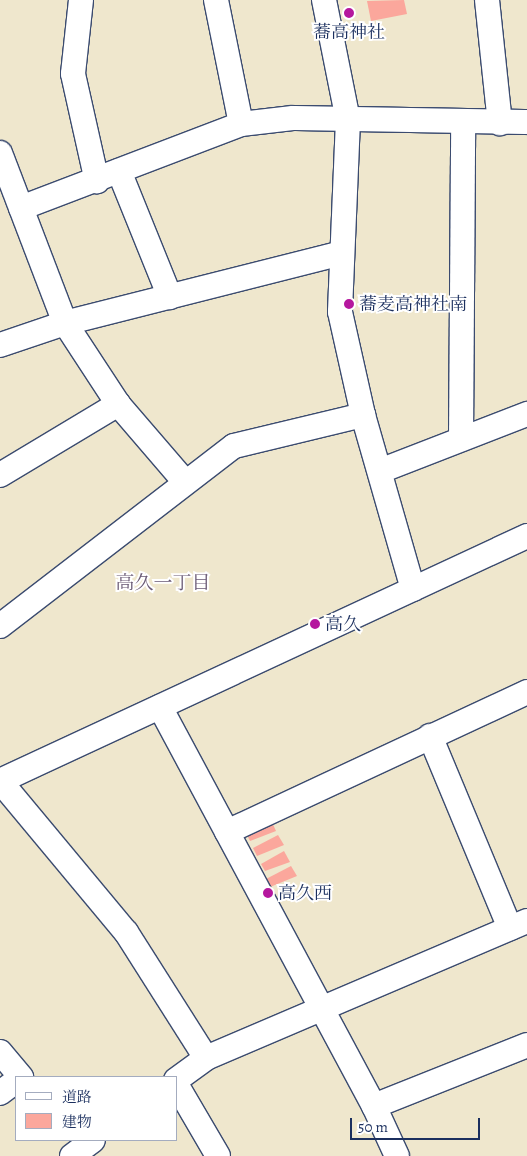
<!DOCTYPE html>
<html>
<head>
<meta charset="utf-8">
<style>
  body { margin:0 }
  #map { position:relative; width:527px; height:1156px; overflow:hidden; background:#efe7cd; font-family:Alegreya,"Noto Serif JP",serif }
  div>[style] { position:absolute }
  .building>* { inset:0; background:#fba79c }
  .roads { filter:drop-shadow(1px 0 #3b4b6f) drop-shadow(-1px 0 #3b4b6f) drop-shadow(0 1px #3b4b6f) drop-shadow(0 -1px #3b4b6f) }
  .minor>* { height:24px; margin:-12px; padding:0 12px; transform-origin:12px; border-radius:12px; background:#fff }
  .dots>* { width:14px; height:14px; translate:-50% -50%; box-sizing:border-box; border:2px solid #fff; border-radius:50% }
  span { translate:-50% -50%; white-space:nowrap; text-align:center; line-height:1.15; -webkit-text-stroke:4px #fff; paint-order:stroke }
  .poi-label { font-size:18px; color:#1b2f5e }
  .left { translate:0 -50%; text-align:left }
  .neighbourhood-label { font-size:19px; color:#695974 }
  .legend { position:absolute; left:15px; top:1076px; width:162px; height:65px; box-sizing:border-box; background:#fff; border:1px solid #a4acbf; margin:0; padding:6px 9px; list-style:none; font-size:15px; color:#1b2f5e }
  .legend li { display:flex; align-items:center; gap:10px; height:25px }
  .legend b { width:25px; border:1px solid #a4acbf }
  .scale { position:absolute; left:350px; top:1118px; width:130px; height:22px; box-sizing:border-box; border:2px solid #1b2f5e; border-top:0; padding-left:6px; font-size:15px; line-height:18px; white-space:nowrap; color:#1b2f5e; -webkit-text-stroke:4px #fff; paint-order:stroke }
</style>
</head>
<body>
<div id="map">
  <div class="building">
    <div style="clip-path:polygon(404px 0,407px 14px,371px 21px,367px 1px)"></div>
    <div style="clip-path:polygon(271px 820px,276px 831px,250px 841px,246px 833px)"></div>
    <div style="clip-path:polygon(278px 835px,284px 845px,257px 856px,253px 848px)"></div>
    <div style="clip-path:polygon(284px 851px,290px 862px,265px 871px,261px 864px)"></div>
    <div style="clip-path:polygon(291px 866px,297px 876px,270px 887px,266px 879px)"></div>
  </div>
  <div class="roads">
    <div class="minor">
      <div style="left:81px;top:0;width:74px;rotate:96.2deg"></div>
      <div style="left:73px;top:74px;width:110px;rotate:77.4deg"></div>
      <div style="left:216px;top:0;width:126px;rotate:78.6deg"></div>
      <div style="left:324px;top:0;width:122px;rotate:78.7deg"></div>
      <div style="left:348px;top:120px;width:192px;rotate:92.4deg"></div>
      <div style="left:340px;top:312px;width:106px;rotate:77.4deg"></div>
      <div style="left:363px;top:415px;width:181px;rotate:74deg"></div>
      <div style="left:487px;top:0;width:124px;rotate:84deg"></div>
      <div style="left:0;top:153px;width:182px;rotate:69.1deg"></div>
      <div style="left:65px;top:323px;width:97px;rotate:56.8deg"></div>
      <div style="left:118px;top:404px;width:103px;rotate:49.3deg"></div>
      <div style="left:119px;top:171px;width:136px;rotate:68deg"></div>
      <div style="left:21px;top:208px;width:235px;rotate:-20.9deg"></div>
      <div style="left:241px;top:124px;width:52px;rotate:-6.6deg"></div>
      <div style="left:293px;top:118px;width:234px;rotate:1deg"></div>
      <div style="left:0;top:345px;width:69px;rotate:-18.7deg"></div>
      <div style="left:65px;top:323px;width:285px;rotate:-14.2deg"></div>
      <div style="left:461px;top:439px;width:316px;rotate:-89.6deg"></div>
      <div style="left:380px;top:471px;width:158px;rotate:-21.2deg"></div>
      <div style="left:0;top:475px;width:138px;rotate:-31deg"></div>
      <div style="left:0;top:626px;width:295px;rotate:-37.6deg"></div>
      <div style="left:234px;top:446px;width:133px;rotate:-13.5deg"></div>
      <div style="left:160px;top:707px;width:453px;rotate:61.8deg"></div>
      <div style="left:374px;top:1106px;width:55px;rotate:65.3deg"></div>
      <div style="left:430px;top:736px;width:208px;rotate:67.4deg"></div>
      <div style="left:0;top:781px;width:581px;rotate:-24.93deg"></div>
      <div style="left:0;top:781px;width:197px;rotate:50.2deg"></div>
      <div style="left:126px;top:932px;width:149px;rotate:57.6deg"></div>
      <div style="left:227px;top:832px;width:331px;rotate:-25deg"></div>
      <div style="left:0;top:1052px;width:33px;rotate:50deg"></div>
      <div style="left:176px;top:1080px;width:37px;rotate:-36deg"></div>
      <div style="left:206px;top:1058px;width:349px;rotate:-23.1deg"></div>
      <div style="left:176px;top:1084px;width:83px;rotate:59.7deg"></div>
      <div style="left:0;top:1093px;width:20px;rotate:-37deg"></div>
      <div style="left:374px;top:1106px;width:165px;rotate:-21.7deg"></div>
      <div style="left:72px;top:1156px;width:26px;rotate:-37deg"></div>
    </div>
  </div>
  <div class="dots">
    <div style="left:349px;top:13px;background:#b5179e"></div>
    <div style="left:349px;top:304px;background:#b5179e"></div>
    <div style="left:315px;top:624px;background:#b5179e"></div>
    <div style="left:268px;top:893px;background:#b5179e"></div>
  </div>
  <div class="poi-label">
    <span style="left:349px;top:32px">蕎高神社</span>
    <span class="left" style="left:359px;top:304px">蕎麦高神社南</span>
    <span class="left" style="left:325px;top:624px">高久</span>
    <span class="left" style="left:278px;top:893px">高久西</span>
  </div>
  <div class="neighbourhood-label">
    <span style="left:163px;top:584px">高久一丁目</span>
  </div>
  <ul class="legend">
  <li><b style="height:6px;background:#fff"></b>道路</li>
  <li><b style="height:14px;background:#fba79c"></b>建物</li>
  </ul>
  <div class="scale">50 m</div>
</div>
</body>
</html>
